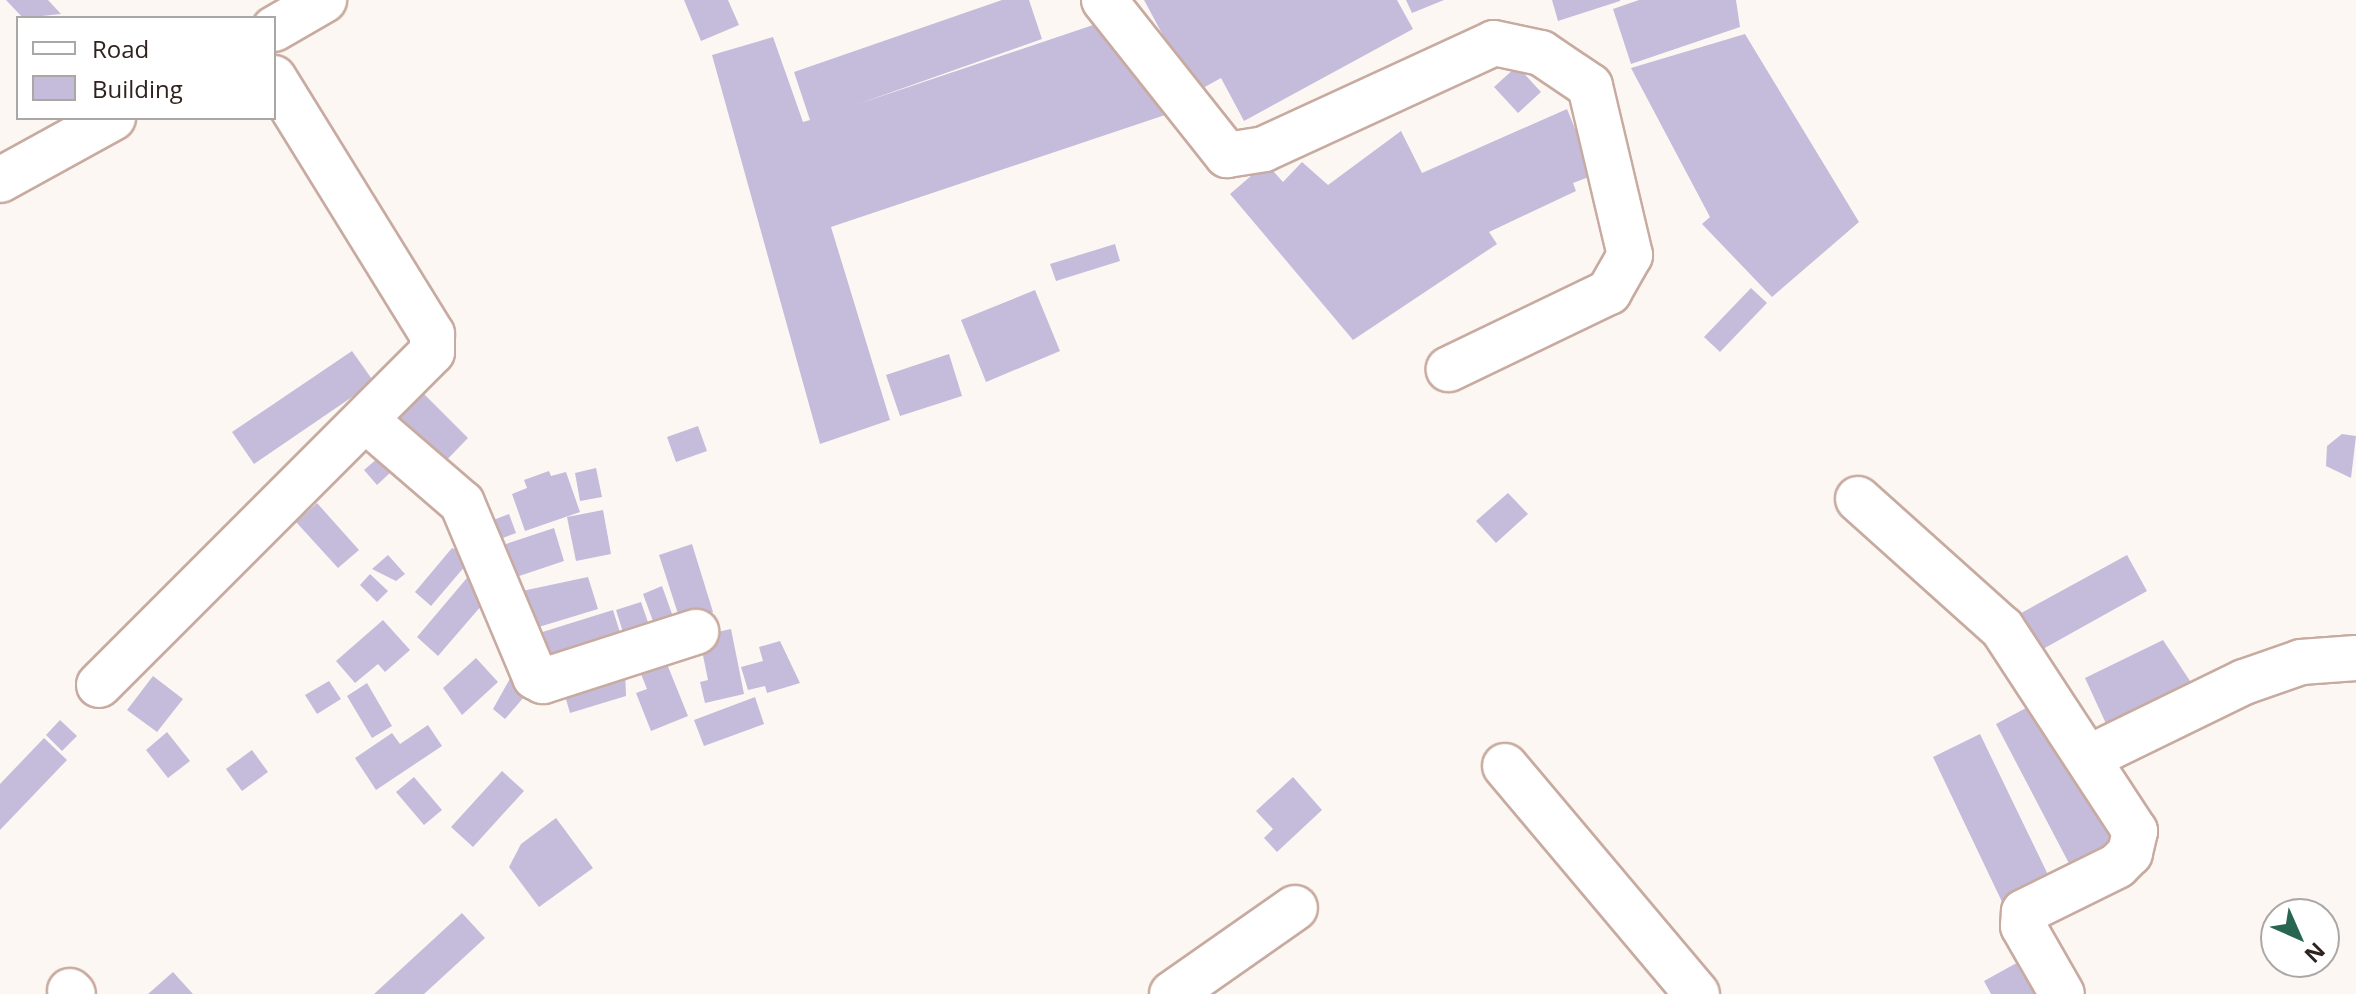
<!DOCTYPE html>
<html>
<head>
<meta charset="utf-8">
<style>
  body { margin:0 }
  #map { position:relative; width:2356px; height:994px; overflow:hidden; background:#fdf7f4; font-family:"Open Sans",sans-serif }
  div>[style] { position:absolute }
  .building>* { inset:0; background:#c5bbdb }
  .roads { filter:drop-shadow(2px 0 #c8aba0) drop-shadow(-2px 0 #c8aba0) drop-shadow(0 2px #c8aba0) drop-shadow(0 -2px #c8aba0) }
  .minor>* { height:44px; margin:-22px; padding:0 22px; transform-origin:22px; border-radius:22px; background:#fff }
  span { translate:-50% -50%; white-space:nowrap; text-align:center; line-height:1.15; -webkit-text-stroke:6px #fff; paint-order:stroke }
  .legend { position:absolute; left:16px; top:16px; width:260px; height:104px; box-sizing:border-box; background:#fff; border:2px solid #aba7a5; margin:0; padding:10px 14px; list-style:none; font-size:24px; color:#2e231f }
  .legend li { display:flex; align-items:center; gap:16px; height:40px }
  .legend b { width:40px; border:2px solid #aba7a5 }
  .north { position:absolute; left:2260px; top:898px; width:80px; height:80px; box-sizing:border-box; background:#fff; border:2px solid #aba7a5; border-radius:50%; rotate:135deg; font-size:22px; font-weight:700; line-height:32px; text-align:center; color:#2e231f }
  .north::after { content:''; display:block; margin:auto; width:28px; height:36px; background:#296651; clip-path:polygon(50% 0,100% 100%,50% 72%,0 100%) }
</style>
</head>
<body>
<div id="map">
  <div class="building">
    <div style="clip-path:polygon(6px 0,48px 0,61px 14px,23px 18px)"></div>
    <div style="clip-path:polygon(684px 0,728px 0,739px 25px,701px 41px)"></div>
    <div style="clip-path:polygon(1002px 0,1029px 0,1042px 39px,858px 104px,1105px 21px,1180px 110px,831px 227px,890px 420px,820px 444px,712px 55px,773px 37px,803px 122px,810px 120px,794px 72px)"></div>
    <div style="clip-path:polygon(1144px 0,1397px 0,1413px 29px,1244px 121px,1221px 78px,1194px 93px)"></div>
    <div style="clip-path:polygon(1406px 0,1444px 0,1412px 13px)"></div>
    <div style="clip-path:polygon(1552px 0,1620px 0,1620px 1px,1558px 21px)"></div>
    <div style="clip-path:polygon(1639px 0,1736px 0,1740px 27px,1631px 64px,1613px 9px)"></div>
    <div style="clip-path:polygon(1745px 34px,1859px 222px,1772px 297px,1702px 224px,1710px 217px,1631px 68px)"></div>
    <div style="clip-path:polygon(1517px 66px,1541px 92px,1518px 113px,1494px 87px)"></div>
    <div style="clip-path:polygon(1567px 109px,1594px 175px,1573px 183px,1576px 191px,1489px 232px,1497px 244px,1353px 340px,1230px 194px,1266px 163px,1283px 182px,1302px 162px,1328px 185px,1401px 131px,1422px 173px)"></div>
    <div style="clip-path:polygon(1115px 244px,1120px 261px,1056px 281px,1050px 264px)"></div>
    <div style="clip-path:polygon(1751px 288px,1767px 303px,1720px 352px,1704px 337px)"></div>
    <div style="clip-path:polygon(1035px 290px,1060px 351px,986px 382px,961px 320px)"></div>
    <div style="clip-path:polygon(352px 351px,374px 382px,254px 464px,232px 432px)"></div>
    <div style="clip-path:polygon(949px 354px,962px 396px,900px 416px,886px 375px)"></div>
    <div style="clip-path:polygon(412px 382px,468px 438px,436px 471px,380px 415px)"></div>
    <div style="clip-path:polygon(698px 426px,707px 451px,676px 462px,667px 437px)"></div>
    <div style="clip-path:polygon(2342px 434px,2356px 436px,2351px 478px,2326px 466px,2327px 446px)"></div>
    <div style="clip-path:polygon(378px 458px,391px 472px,377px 485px,364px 470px)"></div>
    <div style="clip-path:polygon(596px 468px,602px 497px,580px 501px,575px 473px)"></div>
    <div style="clip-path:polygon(549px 471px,551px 476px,566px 472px,580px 512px,525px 531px,512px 494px,527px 488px,524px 480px)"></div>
    <div style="clip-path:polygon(1508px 493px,1528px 514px,1496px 543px,1476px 521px)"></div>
    <div style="clip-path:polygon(317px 503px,359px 550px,338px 568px,296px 522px)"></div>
    <div style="clip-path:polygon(603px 510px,611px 554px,576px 561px,567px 517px)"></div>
    <div style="clip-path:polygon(509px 514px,516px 533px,495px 541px,488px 522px)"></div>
    <div style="clip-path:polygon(554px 528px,564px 561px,501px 582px,491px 549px)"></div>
    <div style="clip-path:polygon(692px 544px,713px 612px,681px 623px,659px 555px)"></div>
    <div style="clip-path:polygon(452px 548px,465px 553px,466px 565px,431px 606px,415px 592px)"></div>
    <div style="clip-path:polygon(388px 555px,405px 574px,396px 581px,372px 569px)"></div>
    <div style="clip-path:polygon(2127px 555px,2147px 591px,2034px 654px,2014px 617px)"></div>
    <div style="clip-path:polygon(472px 572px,488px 598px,438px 656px,417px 637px)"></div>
    <div style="clip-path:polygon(370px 574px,388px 591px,377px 602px,360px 585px)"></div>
    <div style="clip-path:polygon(588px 577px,598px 609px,519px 633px,508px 594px)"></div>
    <div style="clip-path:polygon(662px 586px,676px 625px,657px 632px,643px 594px)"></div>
    <div style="clip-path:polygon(641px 602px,652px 634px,626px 642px,616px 610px)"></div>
    <div style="clip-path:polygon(613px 610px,623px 642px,545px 667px,536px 634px)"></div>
    <div style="clip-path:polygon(383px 620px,410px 650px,385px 672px,378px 664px,355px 683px,336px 661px)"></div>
    <div style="clip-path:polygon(731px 629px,744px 694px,705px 703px,700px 682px,708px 680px,699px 636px)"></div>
    <div style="clip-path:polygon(2163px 640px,2194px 687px,2108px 728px,2085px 678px)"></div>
    <div style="clip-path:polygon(780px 641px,800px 683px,767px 693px,765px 686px,748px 690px,741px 667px,763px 661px,759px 647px)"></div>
    <div style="clip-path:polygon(476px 658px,498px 682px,462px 715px,443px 688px)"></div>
    <div style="clip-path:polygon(667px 664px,688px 716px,651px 731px,636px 693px,647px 689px,641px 674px)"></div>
    <div style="clip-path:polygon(625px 669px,626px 696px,570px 713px,563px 689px,585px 676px,592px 688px)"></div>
    <div style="clip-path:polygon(513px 673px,531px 689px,505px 719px,493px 709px)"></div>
    <div style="clip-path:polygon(153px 676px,183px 699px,157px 732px,127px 710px)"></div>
    <div style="clip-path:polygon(329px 681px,341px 699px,317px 714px,305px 695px)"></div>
    <div style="clip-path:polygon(367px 683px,392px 726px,372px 738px,347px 696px)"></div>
    <div style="clip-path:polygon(755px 697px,764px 724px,704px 746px,694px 720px)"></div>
    <div style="clip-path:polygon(2043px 699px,2120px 847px,2073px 871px,1996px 724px)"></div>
    <div style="clip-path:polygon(60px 720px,77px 736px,62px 751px,46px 735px)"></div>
    <div style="clip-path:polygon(428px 725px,442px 746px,376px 790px,355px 758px,392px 733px,400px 744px)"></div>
    <div style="clip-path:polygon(167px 732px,190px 761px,168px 778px,146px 750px)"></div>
    <div style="clip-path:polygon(1980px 734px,2052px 883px,2004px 906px,1933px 757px)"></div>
    <div style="clip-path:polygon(44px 738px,67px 760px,0 830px,0 784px)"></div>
    <div style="clip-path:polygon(252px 750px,268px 772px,242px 791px,226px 769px)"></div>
    <div style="clip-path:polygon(502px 771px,524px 791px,473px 847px,451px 827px)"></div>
    <div style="clip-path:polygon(414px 777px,442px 810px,424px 825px,396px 792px)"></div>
    <div style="clip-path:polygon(1293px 777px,1322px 810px,1277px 852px,1264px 838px,1273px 829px,1256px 811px)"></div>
    <div style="clip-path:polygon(556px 818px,593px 868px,539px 907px,509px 867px,521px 844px)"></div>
    <div style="clip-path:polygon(462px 913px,485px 938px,424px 994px,374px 994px)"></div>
    <div style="clip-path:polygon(2031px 955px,2052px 994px,1991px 994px,1984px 981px)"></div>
    <div style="clip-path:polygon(173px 972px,193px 994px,148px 994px)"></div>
  </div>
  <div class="roads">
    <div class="minor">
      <div style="left:1104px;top:0;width:198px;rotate:51.6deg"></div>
      <div style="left:1227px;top:155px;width:37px;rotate:-9deg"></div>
      <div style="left:1264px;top:149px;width:253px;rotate:-24.7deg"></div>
      <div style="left:1494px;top:43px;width:48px;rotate:12deg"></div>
      <div style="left:1541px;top:53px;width:59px;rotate:34deg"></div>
      <div style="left:1590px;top:86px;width:174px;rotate:76.7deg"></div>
      <div style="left:1630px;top:255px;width:43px;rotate:119.6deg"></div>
      <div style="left:1609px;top:292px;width:178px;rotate:154.3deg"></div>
      <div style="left:274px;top:29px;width:58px;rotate:-30.1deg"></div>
      <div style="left:0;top:180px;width:129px;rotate:-28.8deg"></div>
      <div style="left:368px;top:422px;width:124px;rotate:40.8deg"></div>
      <div style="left:462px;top:503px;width:189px;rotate:67.2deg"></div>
      <div style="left:535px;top:677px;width:9px;rotate:27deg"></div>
      <div style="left:543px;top:681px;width:161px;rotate:-17.8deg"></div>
      <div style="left:1858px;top:499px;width:193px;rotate:41.9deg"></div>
      <div style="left:2002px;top:628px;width:243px;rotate:56.8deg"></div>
      <div style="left:2135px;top:831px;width:23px;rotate:103deg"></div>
      <div style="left:2130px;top:853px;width:18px;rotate:135deg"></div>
      <div style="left:2117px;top:866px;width:104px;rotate:153.7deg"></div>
      <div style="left:2024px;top:912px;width:14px;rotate:94deg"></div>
      <div style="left:2023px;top:926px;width:78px;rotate:60.2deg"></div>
      <div style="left:99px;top:685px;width:471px;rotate:-45deg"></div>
      <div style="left:432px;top:352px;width:18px;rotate:-90deg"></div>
      <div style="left:432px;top:334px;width:301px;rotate:-121.7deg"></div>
      <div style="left:2088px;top:758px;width:174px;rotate:-26deg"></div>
      <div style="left:2244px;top:682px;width:60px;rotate:-19.3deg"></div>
      <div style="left:2301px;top:662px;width:55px;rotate:-4.2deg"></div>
      <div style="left:1505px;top:766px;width:298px;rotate:49.9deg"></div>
      <div style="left:70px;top:991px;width:4px;rotate:45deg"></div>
      <div style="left:1172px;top:994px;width:150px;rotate:-35deg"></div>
    </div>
  </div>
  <ul class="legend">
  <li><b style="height:10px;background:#fff"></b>Road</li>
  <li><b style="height:22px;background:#c5bbdb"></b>Building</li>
  </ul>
  <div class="north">N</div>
</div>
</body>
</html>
